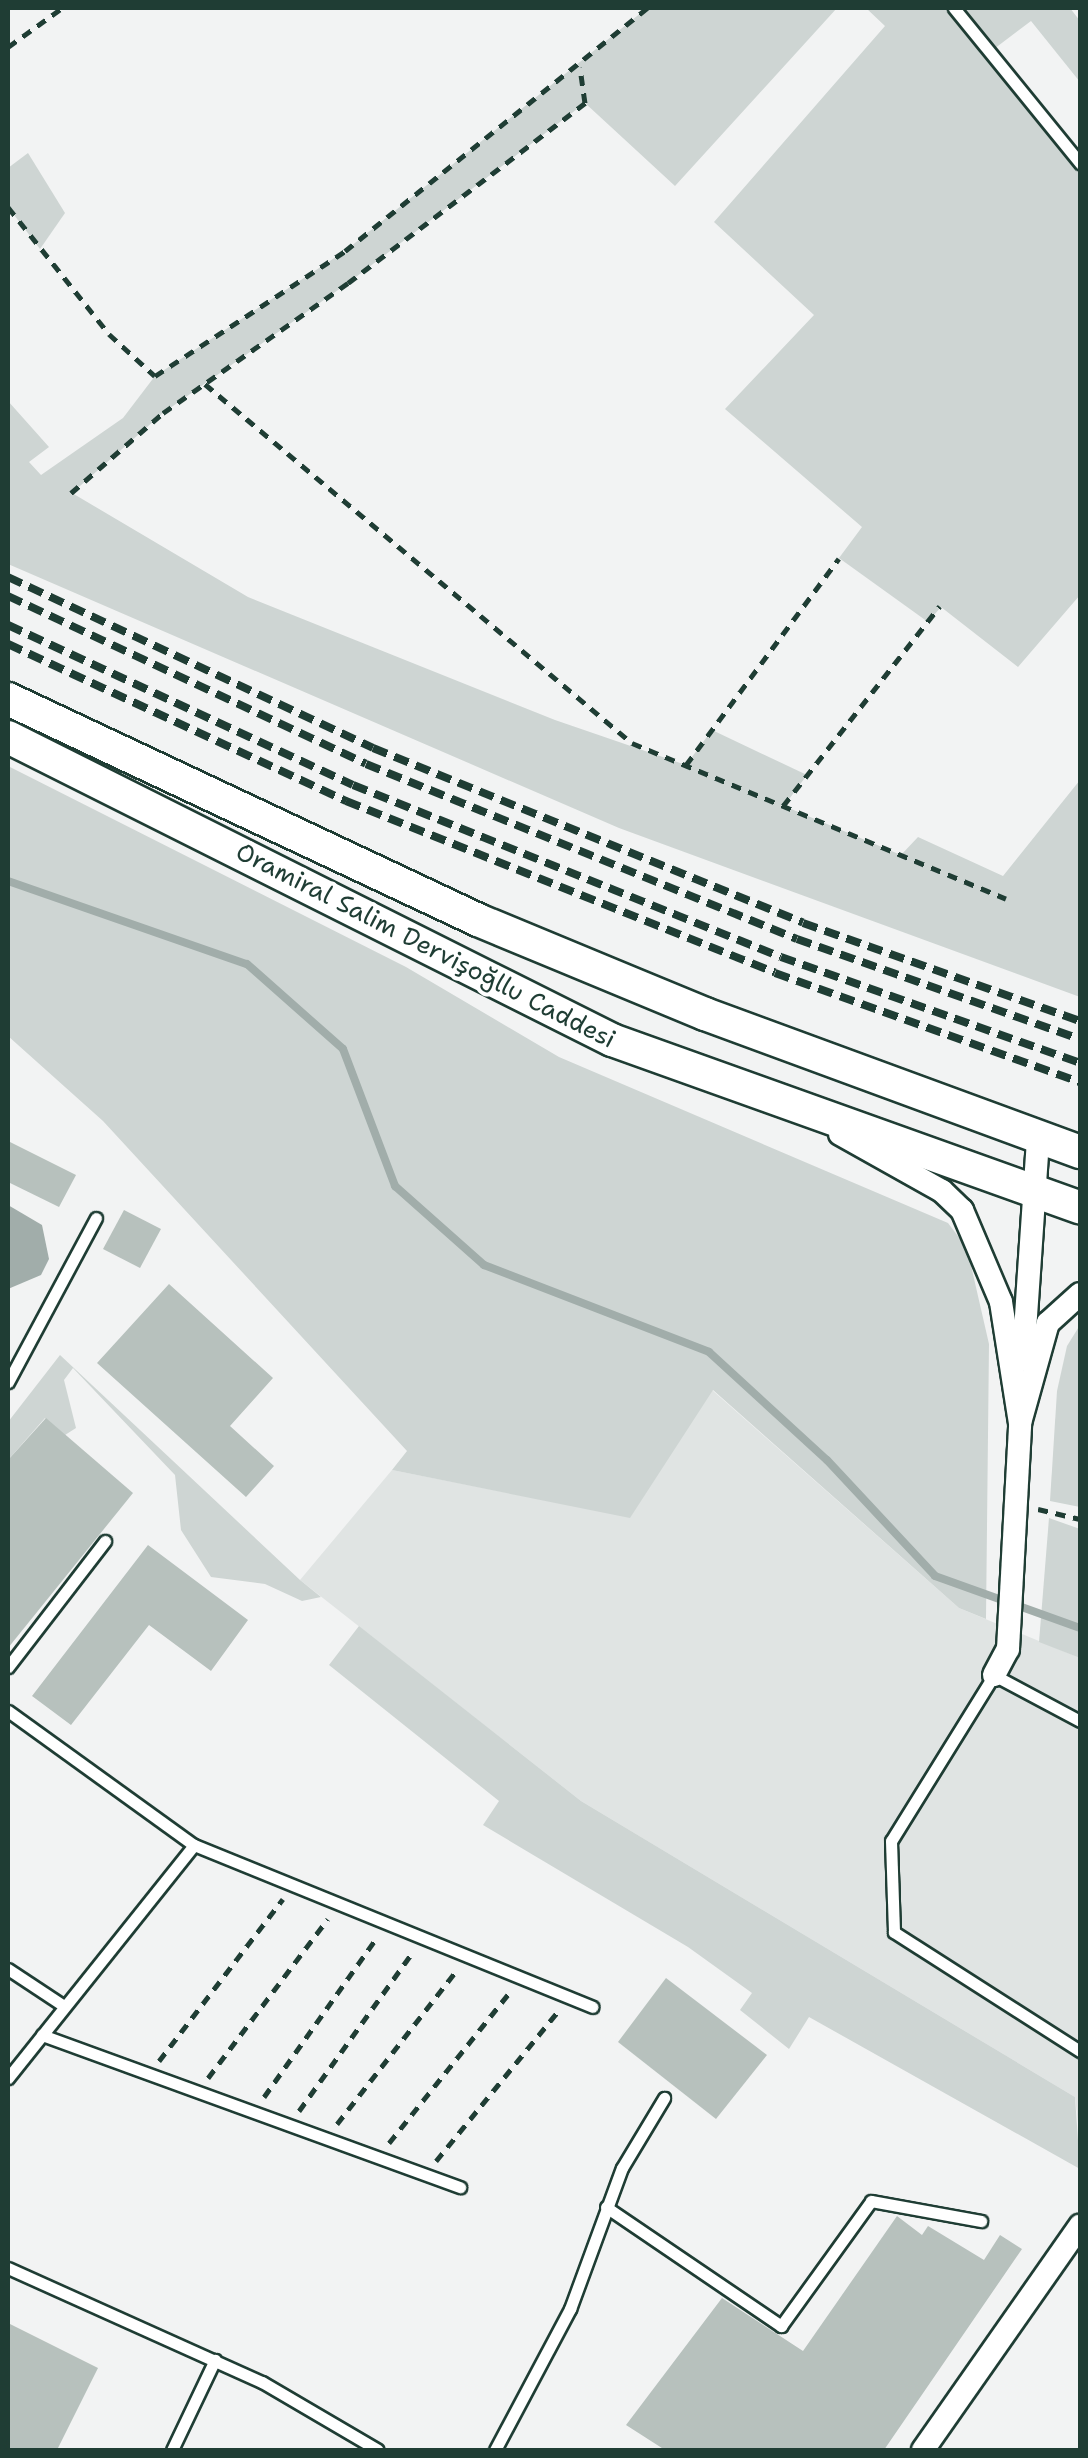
<!DOCTYPE html>
<html>
<head>
<meta charset="utf-8">
<style>
  body { margin:0 }
  #map { position:relative; width:1088px; height:2458px; overflow:hidden; background:#f2f3f3; font-family:"Shantell Sans",sans-serif }
  div>[style] { position:absolute }
  .built>* { inset:0; background:#e0e4e3 }
  .green>* { inset:0; background:#ced5d3 }
  .water>* { inset:0; background:#a1adaa }
  .stream>* { height:8px; margin:-4px; padding:0 4px; transform-origin:4px; border-radius:4px; background:#a1adaa }
  .building>* { inset:0; background:#b7c1bd }
  .path>* { height:5px; margin-top:-2.5px; transform-origin:0; background:repeating-linear-gradient(90deg,#1f3d34 0 10px,transparent 0 18px) }
  .roads { filter:drop-shadow(2px 0 #1f3d34) drop-shadow(-2px 0 #1f3d34) drop-shadow(0 2px #1f3d34) drop-shadow(0 -2px #1f3d34) }
  .lane>* { height:11px; margin:-5.5px; padding:0 5.5px; transform-origin:5.5px; border-radius:5.5px; background:#fff }
  .street>* { height:22px; margin:-11px; padding:0 11px; transform-origin:11px; border-radius:11px; background:#fff }
  .secondary>* { height:32px; margin:-16px; padding:0 16px; transform-origin:16px; border-radius:16px; background:#fff }
  .rail>* { height:8px; margin-top:-4px; transform-origin:0; background:repeating-linear-gradient(90deg,#1f3d34 0 15px,transparent 0 23px) }
  span { translate:-50% -50%; white-space:nowrap; text-align:center; line-height:1.15; -webkit-text-stroke:8px #fff; paint-order:stroke }
  .street-label { font-size:25px; color:#1f3d34 }
  .frame { position:absolute; inset:0; border:10px solid #1f3d34; pointer-events:none }
</style>
</head>
<body>
<div id="map">
  <div class="built">
    <div style="clip-path:polygon(712px 1390px,959px 1608px,1080px 1658px,1080px 2140px,1075px 2097px,581px 1801px,300px 1580px,392px 1470px,630px 1517px)"></div>
  </div>
  <div class="green">
    <div style="clip-path:polygon(647px 8px,837px 8px,675px 186px,585px 103px,348px 283px,163px 413px,72px 493px,248px 597px,555px 720px,686px 765px,712px 730px,807px 775px,784px 806px,901px 855px,918px 837px,1003px 876px,1080px 780px,1080px 997px,619px 828px,8px 564px,8px 401px,49px 447px,29px 462px,41px 475px,123px 418px,155px 376px,345px 251px)"></div>
    <div style="clip-path:polygon(866px 8px,1070px 8px,1080px 21px,1080px 82px,1031px 21px,990px 52px,1080px 163px,1080px 595px,1018px 667px,941px 607px,928px 622px,839px 558px,862px 527px,725px 409px,814px 315px,714px 222px,885px 26px)"></div>
    <div style="clip-path:polygon(28px 153px,65px 213px,40px 249px,8px 207px,8px 168px)"></div>
    <div style="clip-path:polygon(8px 766px,406px 967px,559px 1057px,948px 1223px,967px 1248px,989px 1344px,986px 1619px,959px 1608px,713px 1390px,630px 1518px,392px 1470px,407px 1451px,103px 1121px,8px 1036px)"></div>
    <div style="clip-path:polygon(1080px 1325px,1080px 1507px,1050px 1501px,1057px 1391px,1067px 1346px)"></div>
    <div style="clip-path:polygon(60px 1355px,300px 1580px,321px 1597px,302px 1601px,265px 1584px,211px 1577px,181px 1530px,175px 1475px,73px 1368px,64px 1380px,76px 1428px,65px 1435px,45px 1418px,8px 1460px,8px 1422px)"></div>
    <div style="clip-path:polygon(1049px 1518px,1080px 1529px,1080px 1658px,1039px 1642px)"></div>
    <div style="clip-path:polygon(359px 1626px,581px 1801px,1075px 2097px,1080px 2169px,809px 2017px,789px 2049px,740px 2010px,752px 1993px,688px 1947px,483px 1825px,499px 1801px,329px 1665px)"></div>
  </div>
  <div class="water">
    <div style="clip-path:polygon(8px 1205px,42px 1225px,49px 1259px,41px 1275px,8px 1289px)"></div>
  </div>
  <div class="stream">
    <div style="left:8px;top:881px;width:253px;rotate:19.2deg"></div>
    <div style="left:247px;top:964px;width:128px;rotate:41.5deg"></div>
    <div style="left:343px;top:1049px;width:147px;rotate:69.2deg"></div>
    <div style="left:395px;top:1186px;width:119px;rotate:41.6deg"></div>
    <div style="left:484px;top:1265px;width:241px;rotate:21.1deg"></div>
    <div style="left:709px;top:1352px;width:160px;rotate:42.5deg"></div>
    <div style="left:827px;top:1460px;width:158px;rotate:47deg"></div>
    <div style="left:935px;top:1576px;width:154px;rotate:19.7deg"></div>
  </div>
  <div class="building">
    <div style="clip-path:polygon(8px 1141px,76px 1175px,59px 1207px,8px 1182px)"></div>
    <div style="clip-path:polygon(124px 1210px,161px 1229px,140px 1268px,103px 1249px)"></div>
    <div style="clip-path:polygon(169px 1284px,273px 1378px,230px 1426px,274px 1466px,246px 1497px,97px 1363px)"></div>
    <div style="clip-path:polygon(46px 1418px,133px 1493px,8px 1648px,8px 1460px)"></div>
    <div style="clip-path:polygon(148px 1545px,248px 1620px,211px 1671px,149px 1625px,71px 1725px,32px 1696px)"></div>
    <div style="clip-path:polygon(666px 1978px,767px 2055px,716px 2119px,618px 2042px)"></div>
    <div style="clip-path:polygon(897px 2216px,922px 2235px,928px 2226px,984px 2260px,1000px 2235px,1022px 2249px,884px 2450px,665px 2450px,626px 2425px,722px 2298px,803px 2351px)"></div>
    <div style="clip-path:polygon(8px 2323px,98px 2368px,57px 2450px,8px 2450px)"></div>
  </div>
  <div class="path">
    <div style="left:8px;top:47px;width:67px;rotate:-35.8deg"></div>
    <div style="left:8px;top:207px;width:162px;rotate:51.5deg"></div>
    <div style="left:109px;top:334px;width:62px;rotate:42.4deg"></div>
    <div style="left:155px;top:376px;width:227px;rotate:-33.3deg"></div>
    <div style="left:345px;top:251px;width:388px;rotate:-38.8deg"></div>
    <div style="left:205px;top:384px;width:558px;rotate:40.06deg"></div>
    <div style="left:632px;top:743px;width:405px;rotate:22.6deg"></div>
    <div style="left:71px;top:493px;width:122px;rotate:-41deg"></div>
    <div style="left:163px;top:413px;width:226px;rotate:-35.1deg"></div>
    <div style="left:348px;top:283px;width:298px;rotate:-37.2deg"></div>
    <div style="left:585px;top:103px;width:36px;rotate:-98deg"></div>
    <div style="left:686px;top:765px;width:257px;rotate:-53.5deg"></div>
    <div style="left:783px;top:806px;width:254px;rotate:-51.9deg"></div>
    <div style="left:1038px;top:1509px;width:43px;rotate:13.4deg"></div>
    <div style="left:159px;top:2061px;width:204px;rotate:-52.6deg"></div>
    <div style="left:208px;top:2078px;width:199px;rotate:-53deg"></div>
    <div style="left:264px;top:2097px;width:194px;rotate:-54.7deg"></div>
    <div style="left:299px;top:2111px;width:194px;rotate:-54.4deg"></div>
    <div style="left:337px;top:2124px;width:194px;rotate:-52.1deg"></div>
    <div style="left:389px;top:2143px;width:193px;rotate:-51.3deg"></div>
    <div style="left:436px;top:2161px;width:195px;rotate:-50.8deg"></div>
  </div>
  <div class="roads">
    <div class="lane">
      <div style="left:954px;top:8px;width:200px;rotate:50.9deg"></div>
      <div style="left:8px;top:1382px;width:186px;rotate:-61.8deg"></div>
      <div style="left:8px;top:1667px;width:159px;rotate:-52.4deg"></div>
      <div style="left:8px;top:1711px;width:229px;rotate:35.8deg"></div>
      <div style="left:194px;top:1845px;width:430px;rotate:22.1deg"></div>
      <div style="left:1080px;top:1721px;width:98px;rotate:-151.9deg"></div>
      <div style="left:994px;top:1675px;width:195px;rotate:121.8deg"></div>
      <div style="left:891px;top:1841px;width:91px;rotate:88.1deg"></div>
      <div style="left:894px;top:1932px;width:221px;rotate:32.6deg"></div>
      <div style="left:8px;top:1969px;width:67px;rotate:33.5deg"></div>
      <div style="left:42px;top:2035px;width:445px;rotate:20deg"></div>
      <div style="left:8px;top:2078px;width:298px;rotate:-51.4deg"></div>
      <div style="left:606px;top:2207px;width:212px;rotate:34.2deg"></div>
      <div style="left:781px;top:2326px;width:154px;rotate:-54.2deg"></div>
      <div style="left:871px;top:2201px;width:112px;rotate:10.3deg"></div>
      <div style="left:8px;top:2268px;width:278px;rotate:24.2deg"></div>
      <div style="left:262px;top:2382px;width:134px;rotate:30.4deg"></div>
      <div style="left:172px;top:2450px;width:100px;rotate:-64.5deg"></div>
      <div style="left:495px;top:2450px;width:160px;rotate:-62deg"></div>
      <div style="left:570px;top:2309px;width:150px;rotate:-69.8deg"></div>
      <div style="left:622px;top:2168px;width:82px;rotate:-59deg"></div>
    </div>
    <div class="street">
      <div style="left:840px;top:1134px;width:117px;rotate:29.2deg"></div>
      <div style="left:942px;top:1191px;width:28px;rotate:44deg"></div>
      <div style="left:962px;top:1210px;width:100px;rotate:67deg"></div>
      <div style="left:1001px;top:1302px;width:122px;rotate:81.1deg"></div>
      <div style="left:1020px;top:1423px;width:104px;rotate:-74.4deg"></div>
      <div style="left:1048px;top:1323px;width:43px;rotate:-42.2deg"></div>
      <div style="left:1023px;top:1360px;width:223px;rotate:-86.1deg"></div>
      <div style="left:994px;top:1675px;width:30px;rotate:-62deg"></div>
      <div style="left:1008px;top:1649px;width:242px;rotate:-86.9deg"></div>
      <div style="left:923px;top:2450px;width:274px;rotate:-55deg"></div>
    </div>
    <div class="secondary">
      <div style="left:8px;top:699px;width:519px;rotate:25.18deg"></div>
      <div style="left:478px;top:920px;width:246px;rotate:22.5deg"></div>
      <div style="left:705px;top:1014px;width:400px;rotate:20.2deg"></div>
      <div style="left:8px;top:737px;width:676px;rotate:26.64deg"></div>
      <div style="left:612px;top:1040px;width:497px;rotate:19.7deg"></div>
    </div>
  </div>
  <div class="rail">
    <div style="left:8px;top:577px;width:403px;rotate:25.1deg"></div>
    <div style="left:373px;top:748px;width:464px;rotate:22.1deg"></div>
    <div style="left:803px;top:923px;width:294px;rotate:19.5deg"></div>
    <div style="left:8px;top:596px;width:395px;rotate:25.1deg"></div>
    <div style="left:366px;top:764px;width:465px;rotate:22.1deg"></div>
    <div style="left:797px;top:939px;width:300px;rotate:19.5deg"></div>
    <div style="left:8px;top:625px;width:380px;rotate:24.9deg"></div>
    <div style="left:353px;top:785px;width:461px;rotate:21.9deg"></div>
    <div style="left:781px;top:957px;width:317px;rotate:19.5deg"></div>
    <div style="left:8px;top:644px;width:373px;rotate:24.9deg"></div>
    <div style="left:346px;top:801px;width:462px;rotate:21.8deg"></div>
    <div style="left:775px;top:973px;width:324px;rotate:19.7deg"></div>
  </div>
  <div class="street-label">
    <span style="left:426px;top:945px;rotate:27deg">Oramiral Salim Dervişoğllu Caddesi</span>
  </div>
  <div class="frame"></div>
</div>
</body>
</html>
